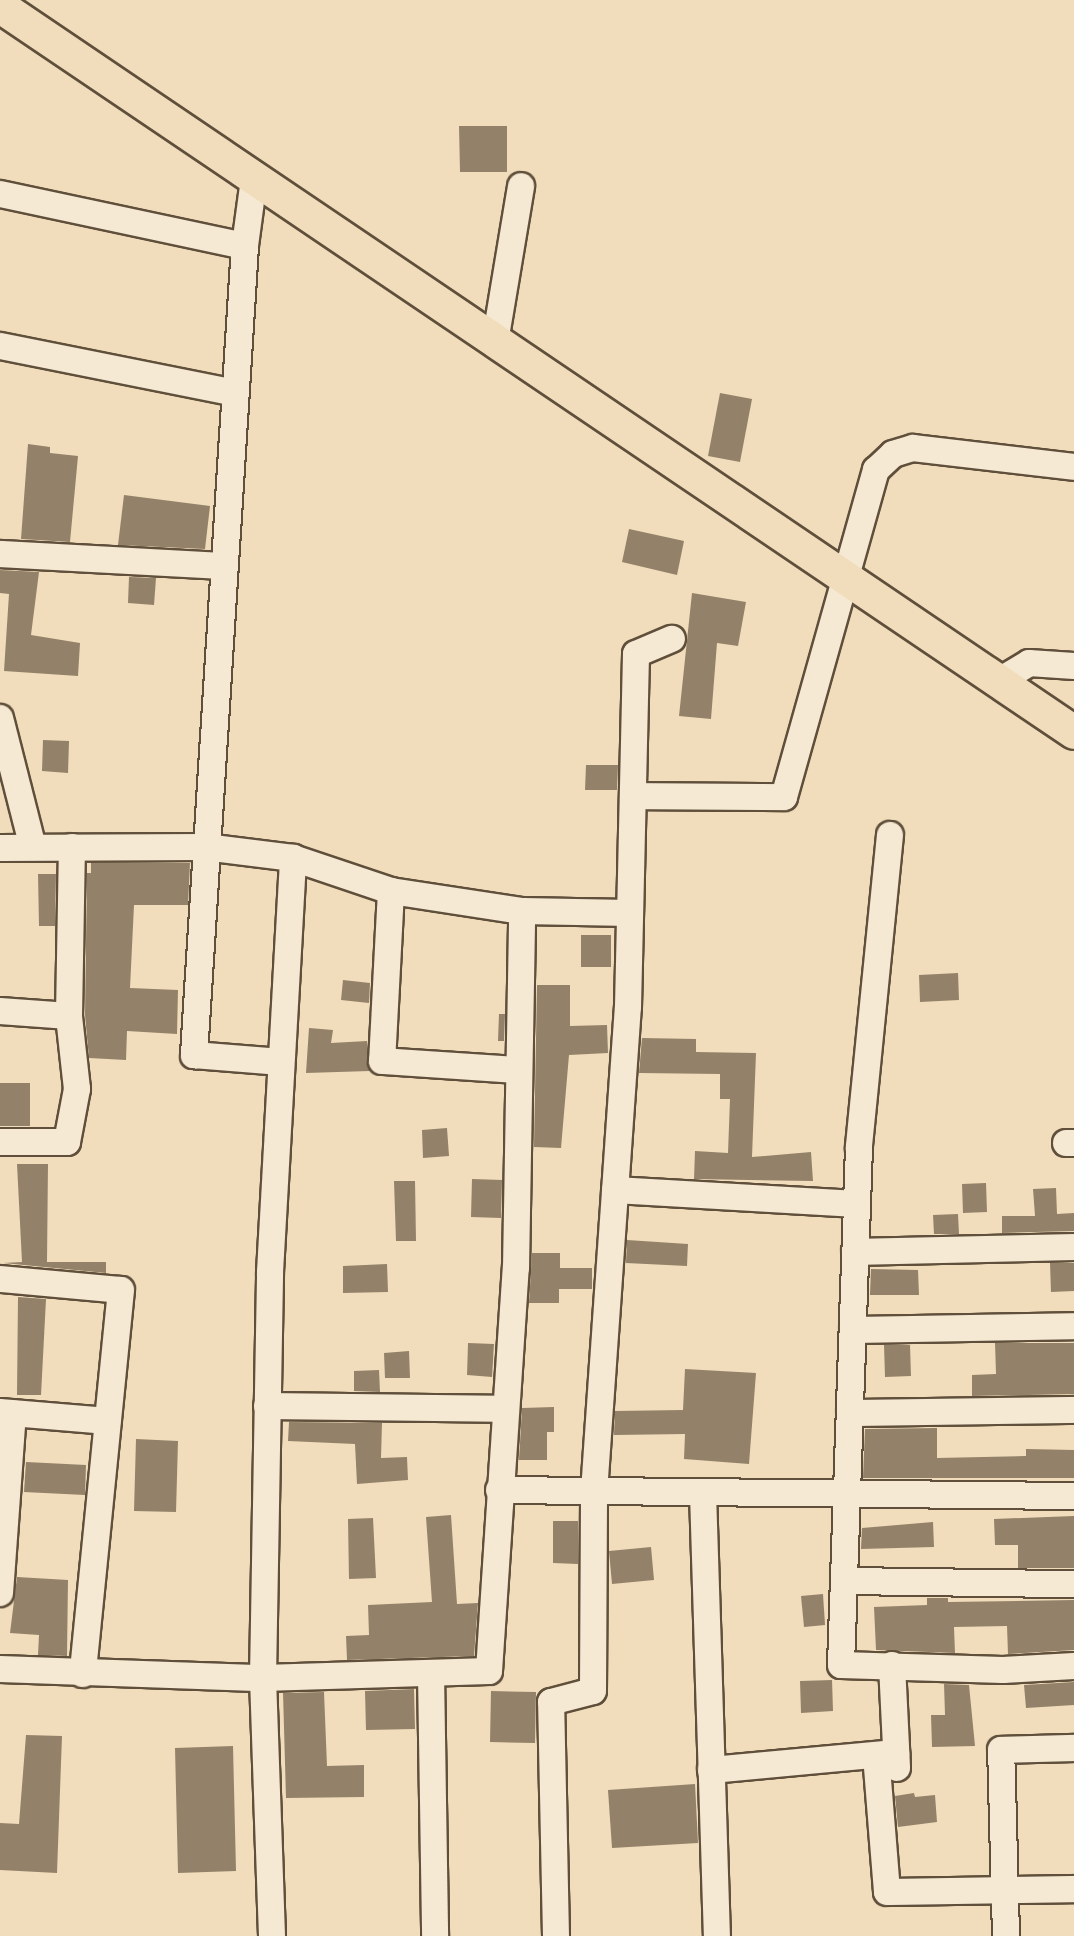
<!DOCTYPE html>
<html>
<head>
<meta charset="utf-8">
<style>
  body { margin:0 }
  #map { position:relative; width:1074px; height:1936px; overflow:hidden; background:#f1ddbb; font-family:"Libre Caslon Text",serif }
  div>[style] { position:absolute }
  .building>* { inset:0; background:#938269 }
  .roads { filter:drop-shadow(2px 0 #5f4f3b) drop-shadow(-2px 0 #5f4f3b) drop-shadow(0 2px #5f4f3b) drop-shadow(0 -2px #5f4f3b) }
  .minor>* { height:26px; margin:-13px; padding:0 13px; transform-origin:13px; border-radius:13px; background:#f6e9d3 }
  .major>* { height:33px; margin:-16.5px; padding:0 16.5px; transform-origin:16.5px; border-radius:16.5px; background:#f1ddbb }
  span { translate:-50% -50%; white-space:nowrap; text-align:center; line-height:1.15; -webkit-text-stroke:6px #f6e9d3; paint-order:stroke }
</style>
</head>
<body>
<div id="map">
  <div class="building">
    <div style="clip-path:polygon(459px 126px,507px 126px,507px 172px,460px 172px)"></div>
    <div style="clip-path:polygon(720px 393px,752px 399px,740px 462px,708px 456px)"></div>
    <div style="clip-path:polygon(28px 444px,50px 447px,50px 453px,78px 456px,70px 542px,21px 539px)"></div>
    <div style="clip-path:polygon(124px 495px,210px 506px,205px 549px,118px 545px)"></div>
    <div style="clip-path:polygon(629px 529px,684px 541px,677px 575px,622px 562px)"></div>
    <div style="clip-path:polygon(0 570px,39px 572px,31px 635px,80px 643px,78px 676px,4px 671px,9px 594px,0 593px)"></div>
    <div style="clip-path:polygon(129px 577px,156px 578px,154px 605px,128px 603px)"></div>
    <div style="clip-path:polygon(692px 593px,746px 602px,738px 646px,717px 643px,711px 719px,679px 716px)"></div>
    <div style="clip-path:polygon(43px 740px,69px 741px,68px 773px,42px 771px)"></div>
    <div style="clip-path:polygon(586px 765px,618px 765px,617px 790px,585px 790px)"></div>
    <div style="clip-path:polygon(91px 863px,190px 863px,188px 905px,134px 905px,130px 988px,178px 990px,177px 1034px,127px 1031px,126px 1060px,89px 1058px,85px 1015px,87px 873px,91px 873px)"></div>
    <div style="clip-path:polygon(38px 874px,56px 874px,55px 926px,39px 926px)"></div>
    <div style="clip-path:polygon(581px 935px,611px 935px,611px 967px,581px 967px)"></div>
    <div style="clip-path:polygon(958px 973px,959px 1000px,920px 1002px,919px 975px)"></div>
    <div style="clip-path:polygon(343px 980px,370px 983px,369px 1003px,341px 1000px)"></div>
    <div style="clip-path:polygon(537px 985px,570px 985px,570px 1026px,607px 1025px,608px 1053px,569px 1055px,561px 1148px,534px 1147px)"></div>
    <div style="clip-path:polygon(499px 1014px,505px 1014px,504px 1041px,498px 1041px)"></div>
    <div style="clip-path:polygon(309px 1028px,333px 1030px,331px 1043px,367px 1041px,370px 1071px,306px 1073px)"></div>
    <div style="clip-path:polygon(642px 1038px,696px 1039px,696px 1052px,756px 1053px,752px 1157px,811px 1152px,813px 1181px,694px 1179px,695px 1151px,728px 1153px,730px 1099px,720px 1099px,720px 1074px,639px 1073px)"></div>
    <div style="clip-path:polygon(0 1083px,30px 1083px,30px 1126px,0 1126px)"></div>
    <div style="clip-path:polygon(447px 1128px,449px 1156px,423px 1158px,422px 1130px)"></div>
    <div style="clip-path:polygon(17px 1164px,48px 1164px,47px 1262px,106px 1262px,106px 1273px,3px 1263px,22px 1262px)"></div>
    <div style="clip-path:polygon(472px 1179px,502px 1180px,501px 1218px,471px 1217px)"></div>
    <div style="clip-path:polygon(394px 1181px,415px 1181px,416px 1241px,396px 1241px)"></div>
    <div style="clip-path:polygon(986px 1183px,987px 1212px,963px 1213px,962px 1184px)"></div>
    <div style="clip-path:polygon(1056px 1188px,1057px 1214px,1074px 1213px,1074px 1231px,1002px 1233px,1002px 1216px,1035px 1216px,1033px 1189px)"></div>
    <div style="clip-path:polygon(958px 1214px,959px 1234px,934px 1234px,933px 1215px)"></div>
    <div style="clip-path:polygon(627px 1240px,688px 1244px,687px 1266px,626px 1263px)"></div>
    <div style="clip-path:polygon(532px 1253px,560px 1253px,560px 1268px,592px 1268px,592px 1289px,559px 1289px,559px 1303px,529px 1303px)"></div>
    <div style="clip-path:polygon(1050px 1263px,1074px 1263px,1074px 1291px,1051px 1292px)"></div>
    <div style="clip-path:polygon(387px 1264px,388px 1292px,343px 1293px,343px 1266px)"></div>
    <div style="clip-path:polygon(871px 1269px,918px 1270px,919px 1295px,870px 1295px)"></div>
    <div style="clip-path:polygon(18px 1297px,46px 1299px,41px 1395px,17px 1395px)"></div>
    <div style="clip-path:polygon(468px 1343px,494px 1344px,492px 1377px,467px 1375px)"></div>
    <div style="clip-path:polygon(995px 1343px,1074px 1343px,1074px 1394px,972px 1396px,972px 1375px,996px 1374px)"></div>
    <div style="clip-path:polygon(884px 1345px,910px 1345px,911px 1376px,885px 1377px)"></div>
    <div style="clip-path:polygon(409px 1351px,410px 1378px,385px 1378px,384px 1353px)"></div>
    <div style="clip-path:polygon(685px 1369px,756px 1373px,749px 1464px,684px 1459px,685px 1434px,614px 1435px,615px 1411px,683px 1410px)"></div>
    <div style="clip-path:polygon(379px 1370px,380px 1392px,354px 1391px,354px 1371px)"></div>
    <div style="clip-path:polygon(554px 1407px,554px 1432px,547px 1432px,547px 1460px,519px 1460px,522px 1408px)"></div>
    <div style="clip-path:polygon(289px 1422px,382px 1423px,381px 1458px,407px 1457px,408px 1480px,357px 1484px,355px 1444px,288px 1441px)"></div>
    <div style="clip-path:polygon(937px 1428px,937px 1458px,1026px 1456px,1026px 1449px,1074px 1450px,1074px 1478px,863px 1478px,865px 1429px)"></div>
    <div style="clip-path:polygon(136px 1439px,178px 1441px,176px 1512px,134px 1511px)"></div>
    <div style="clip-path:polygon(26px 1462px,86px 1465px,85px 1495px,24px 1492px)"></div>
    <div style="clip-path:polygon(451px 1515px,457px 1604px,478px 1603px,474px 1656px,347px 1660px,346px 1636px,369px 1635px,368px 1605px,432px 1602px,426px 1517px)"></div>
    <div style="clip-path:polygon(1074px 1516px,1074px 1568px,1018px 1568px,1018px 1545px,995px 1545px,994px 1519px)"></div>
    <div style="clip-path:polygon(373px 1518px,376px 1578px,349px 1579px,348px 1519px)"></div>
    <div style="clip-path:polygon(553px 1521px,578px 1521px,578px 1564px,553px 1563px)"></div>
    <div style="clip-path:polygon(933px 1522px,934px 1547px,861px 1549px,862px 1528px)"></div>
    <div style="clip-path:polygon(651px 1547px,654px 1580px,612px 1584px,609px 1551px)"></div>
    <div style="clip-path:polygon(17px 1577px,68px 1580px,67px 1656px,38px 1655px,39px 1635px,10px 1633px)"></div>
    <div style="clip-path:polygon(823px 1594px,825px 1625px,804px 1627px,801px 1596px)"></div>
    <div style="clip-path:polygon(927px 1598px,948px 1598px,948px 1602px,1074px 1600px,1074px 1650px,1008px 1654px,1007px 1626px,954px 1627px,955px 1653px,876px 1650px,874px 1607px,927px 1605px)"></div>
    <div style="clip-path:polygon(832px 1680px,833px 1711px,801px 1713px,800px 1681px)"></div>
    <div style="clip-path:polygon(1074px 1682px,1074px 1705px,1026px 1708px,1024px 1685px)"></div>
    <div style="clip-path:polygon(944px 1684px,969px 1685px,975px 1746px,932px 1747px,931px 1715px,945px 1715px)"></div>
    <div style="clip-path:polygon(414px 1689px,415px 1729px,366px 1730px,365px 1691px)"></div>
    <div style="clip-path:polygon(491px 1691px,536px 1692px,535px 1743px,490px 1742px)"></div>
    <div style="clip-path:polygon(324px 1692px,327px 1766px,364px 1765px,364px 1797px,286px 1798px,283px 1693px)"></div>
    <div style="clip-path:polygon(26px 1735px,62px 1736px,57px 1873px,0 1870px,0 1823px,19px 1824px)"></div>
    <div style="clip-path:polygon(233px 1746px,236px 1871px,178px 1873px,175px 1748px)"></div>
    <div style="clip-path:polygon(695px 1784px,698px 1843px,612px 1848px,608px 1790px)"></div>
    <div style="clip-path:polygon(914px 1793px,915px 1797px,935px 1795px,937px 1822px,898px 1827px,895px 1796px)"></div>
  </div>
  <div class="roads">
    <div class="minor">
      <div style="left:254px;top:179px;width:68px;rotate:97.7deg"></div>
      <div style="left:245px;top:246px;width:811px;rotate:93.61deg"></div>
      <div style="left:194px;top:1055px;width:87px;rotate:4.6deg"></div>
      <div style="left:0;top:194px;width:250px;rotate:12deg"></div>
      <div style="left:495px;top:342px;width:158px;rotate:-80.5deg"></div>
      <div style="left:0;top:346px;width:240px;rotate:11.3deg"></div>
      <div style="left:0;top:554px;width:224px;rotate:3.1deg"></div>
      <div style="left:1001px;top:680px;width:33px;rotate:-31deg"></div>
      <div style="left:1029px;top:663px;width:45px;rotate:3.8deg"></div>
      <div style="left:0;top:718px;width:133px;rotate:75.7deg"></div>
      <div style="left:633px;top:796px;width:151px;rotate:0.4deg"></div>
      <div style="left:784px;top:797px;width:340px;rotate:-74.3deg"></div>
      <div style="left:876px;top:470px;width:23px;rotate:-43deg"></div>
      <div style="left:893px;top:454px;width:21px;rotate:-17deg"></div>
      <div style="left:913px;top:448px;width:162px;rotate:6.7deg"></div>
      <div style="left:890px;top:835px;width:314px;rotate:95.7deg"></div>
      <div style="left:859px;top:1147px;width:518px;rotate:91.99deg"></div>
      <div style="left:841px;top:1665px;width:162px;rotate:1.8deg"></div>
      <div style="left:1003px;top:1670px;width:71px;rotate:-3.2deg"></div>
      <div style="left:0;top:848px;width:205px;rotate:-0.3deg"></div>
      <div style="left:205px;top:847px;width:89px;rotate:7.1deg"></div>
      <div style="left:293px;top:858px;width:103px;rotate:18.6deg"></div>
      <div style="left:391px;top:891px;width:133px;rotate:8.7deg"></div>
      <div style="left:522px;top:911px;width:108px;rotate:1.1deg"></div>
      <div style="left:391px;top:891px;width:170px;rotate:93deg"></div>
      <div style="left:382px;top:1061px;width:137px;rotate:3.8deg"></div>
      <div style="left:0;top:1011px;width:69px;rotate:4.1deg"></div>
      <div style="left:0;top:1142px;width:67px"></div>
      <div style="left:67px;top:1142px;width:54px;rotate:-79.3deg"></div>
      <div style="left:77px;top:1089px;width:73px;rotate:-96.3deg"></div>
      <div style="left:69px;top:1016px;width:169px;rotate:-89deg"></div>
      <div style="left:1066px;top:1143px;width:8px"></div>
      <div style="left:615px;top:1190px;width:242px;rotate:3.3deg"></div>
      <div style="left:855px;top:1252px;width:219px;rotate:-1.3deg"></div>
      <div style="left:0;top:1279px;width:121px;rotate:5.2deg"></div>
      <div style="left:121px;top:1290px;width:386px;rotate:95.7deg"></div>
      <div style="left:853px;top:1330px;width:221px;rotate:-1deg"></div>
      <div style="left:267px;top:1406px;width:238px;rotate:0.7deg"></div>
      <div style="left:0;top:1412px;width:108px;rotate:4.8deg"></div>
      <div style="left:850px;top:1413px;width:224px;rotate:-0.8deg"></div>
      <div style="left:499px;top:1490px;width:575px;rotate:0.6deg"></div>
      <div style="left:703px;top:1493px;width:443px;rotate:88.2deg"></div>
      <div style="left:845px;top:1581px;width:229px;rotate:0.8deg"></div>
      <div style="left:0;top:1593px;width:180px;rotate:-85.9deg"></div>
      <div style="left:892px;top:1665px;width:103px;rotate:87.2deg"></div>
      <div style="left:0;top:1669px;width:263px;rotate:2deg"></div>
      <div style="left:263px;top:1678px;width:226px;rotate:-1.8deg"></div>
      <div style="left:489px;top:1671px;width:404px;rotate:-86.2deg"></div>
      <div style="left:516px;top:1268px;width:357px;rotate:-89deg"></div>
      <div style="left:431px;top:1673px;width:263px;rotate:89.1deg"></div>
      <div style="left:876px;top:1755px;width:137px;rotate:85.4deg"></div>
      <div style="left:887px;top:1892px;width:187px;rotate:-0.9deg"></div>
      <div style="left:711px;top:1770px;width:186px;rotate:-5.3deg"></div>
      <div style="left:272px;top:1936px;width:258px;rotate:-92deg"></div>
      <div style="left:263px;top:1678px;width:406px;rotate:-89deg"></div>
      <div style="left:270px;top:1272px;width:415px;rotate:-86.8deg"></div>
      <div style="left:556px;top:1936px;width:234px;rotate:-91.2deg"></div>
      <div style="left:551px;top:1702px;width:43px;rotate:-14.7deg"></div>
      <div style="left:593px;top:1691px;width:199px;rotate:-89.7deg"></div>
      <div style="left:594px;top:1492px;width:486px;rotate:-86deg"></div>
      <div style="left:628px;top:1007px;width:353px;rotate:-88.7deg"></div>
      <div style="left:636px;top:654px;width:39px;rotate:-23deg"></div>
      <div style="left:1006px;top:1936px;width:186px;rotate:-91.5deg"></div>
      <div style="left:1001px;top:1750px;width:73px;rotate:-1.6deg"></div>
    </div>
    <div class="major">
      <div style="left:0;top:6px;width:1296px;rotate:34.06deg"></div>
    </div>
  </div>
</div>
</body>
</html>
